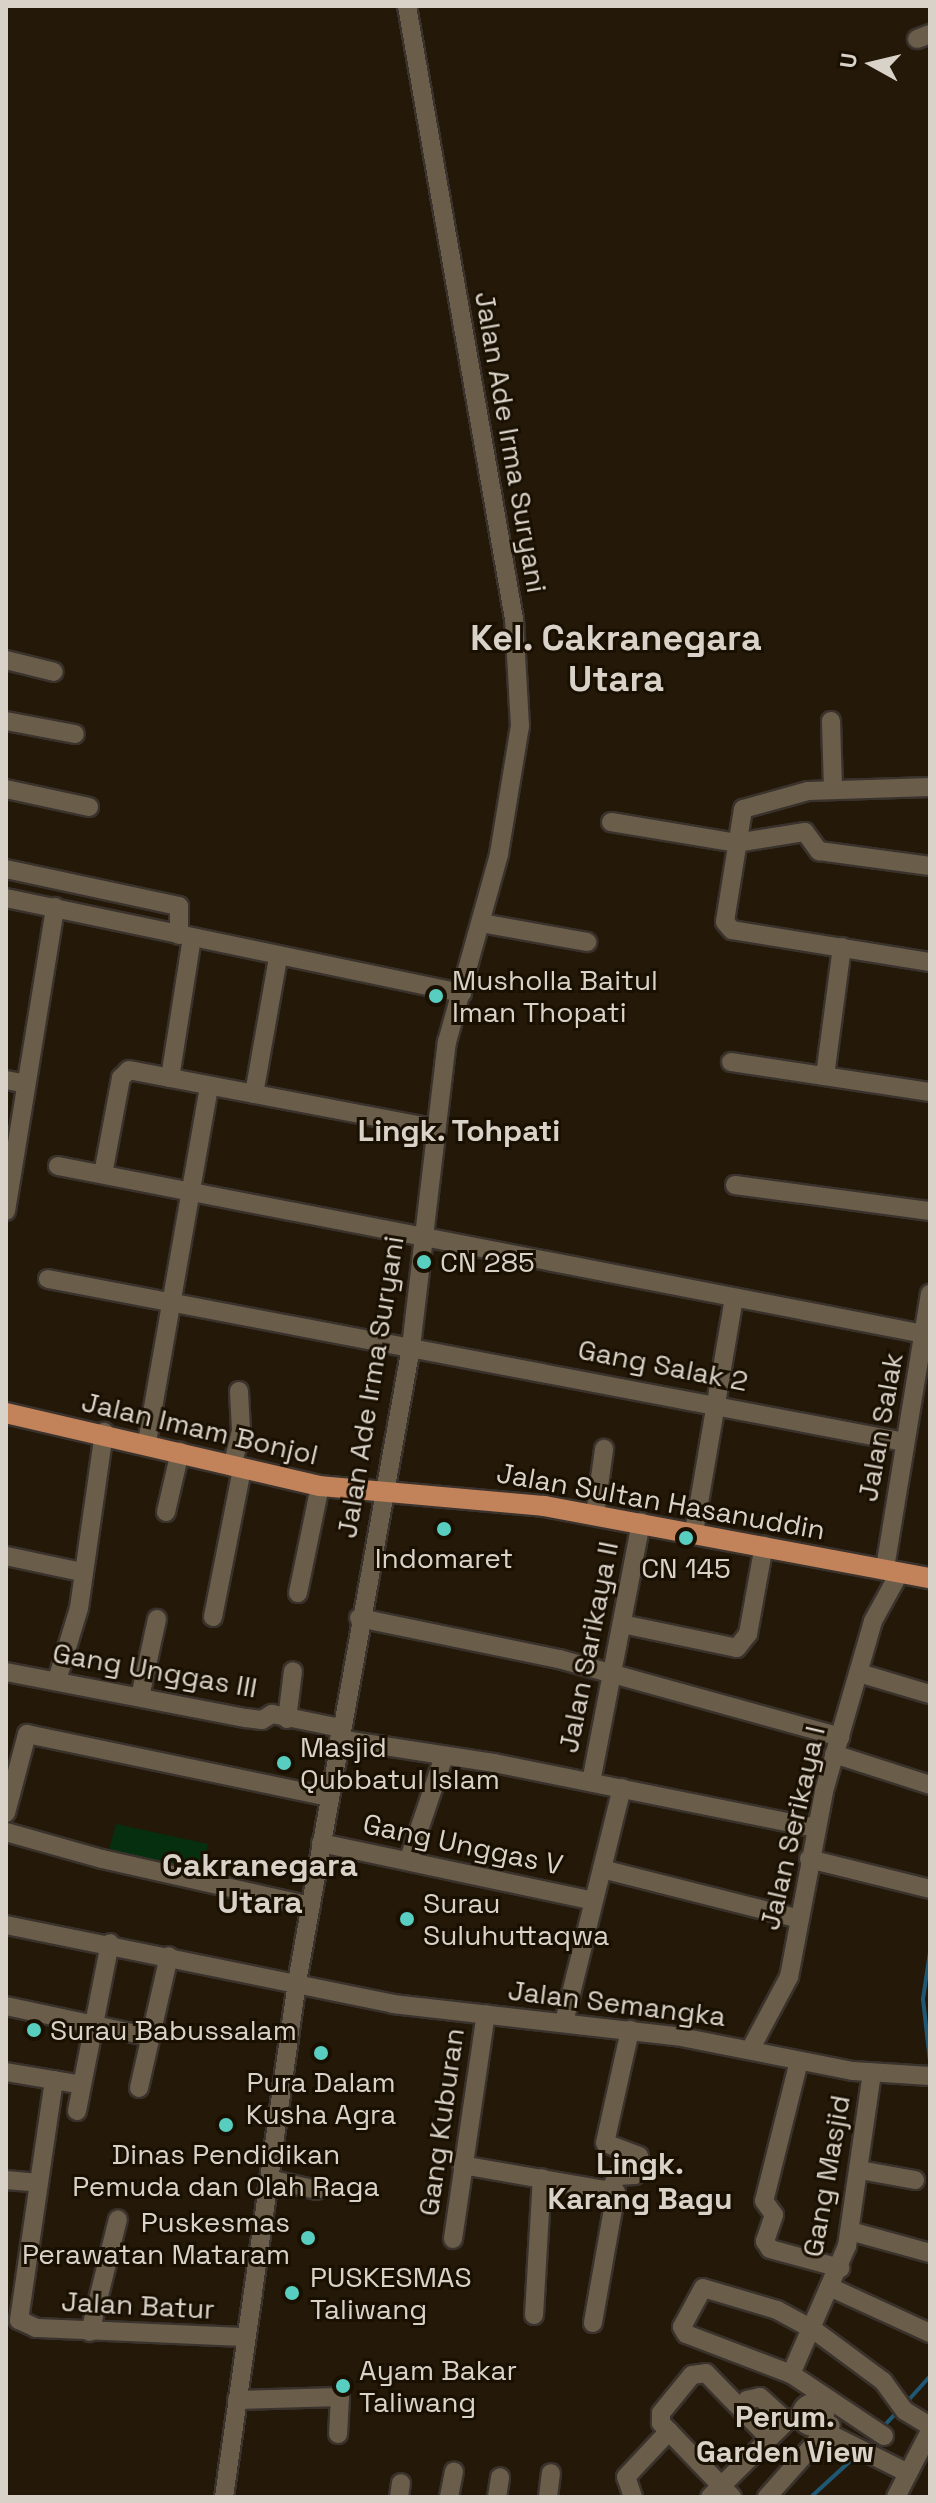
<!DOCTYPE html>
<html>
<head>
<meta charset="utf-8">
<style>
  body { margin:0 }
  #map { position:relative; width:936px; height:2503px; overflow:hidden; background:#241908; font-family:"Space Grotesk",sans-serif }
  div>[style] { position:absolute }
  .green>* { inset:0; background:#052f0e }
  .stream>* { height:4px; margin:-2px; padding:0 2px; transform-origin:2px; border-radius:2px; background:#1f5874 }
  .roads { filter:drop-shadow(2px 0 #3a322c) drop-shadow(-2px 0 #3a322c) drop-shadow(0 2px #3a322c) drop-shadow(0 -2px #3a322c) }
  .minor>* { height:18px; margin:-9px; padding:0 9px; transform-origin:9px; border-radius:9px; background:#6a5e4b }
  .minor>.ring { margin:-9px; padding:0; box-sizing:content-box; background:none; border:18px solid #6a5e4b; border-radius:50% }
  .major>* { height:20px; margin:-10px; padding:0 10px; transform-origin:10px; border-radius:10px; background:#c3835a }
  .dots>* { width:22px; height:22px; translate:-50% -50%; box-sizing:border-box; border:4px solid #1a1002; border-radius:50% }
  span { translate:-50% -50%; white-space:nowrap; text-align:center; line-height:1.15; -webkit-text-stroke:6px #1a1002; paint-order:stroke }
  .street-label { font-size:28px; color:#d9d2c8 }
  .poi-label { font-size:28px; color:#d9d2c8 }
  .left { translate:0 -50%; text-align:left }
  .right { translate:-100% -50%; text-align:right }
  .neighbourhood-label { font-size:30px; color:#d9d2c8; font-weight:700 }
  .quarter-label { font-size:32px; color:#d9d2c8; font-weight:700 }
  .district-label { font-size:36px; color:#d9d2c8; font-weight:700 }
  .frame { position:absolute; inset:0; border:8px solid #d9d2c8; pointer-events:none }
  .north { position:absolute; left:832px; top:24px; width:80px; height:80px; -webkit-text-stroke:6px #1a1002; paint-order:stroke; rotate:278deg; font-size:22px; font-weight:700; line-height:32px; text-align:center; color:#d9d2c8 }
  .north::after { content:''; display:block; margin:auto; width:28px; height:36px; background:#d9d2c8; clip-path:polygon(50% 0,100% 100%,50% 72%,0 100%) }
</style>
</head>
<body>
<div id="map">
  <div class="green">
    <div style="clip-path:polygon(116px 1824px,208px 1844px,200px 1876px,107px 1857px)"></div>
  </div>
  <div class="stream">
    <div style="left:930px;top:1952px;width:48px;rotate:98.5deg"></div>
    <div style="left:923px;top:1999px;width:62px;rotate:83.6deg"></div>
    <div style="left:905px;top:2404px;width:38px;rotate:-48deg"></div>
    <div style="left:883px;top:2427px;width:23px;rotate:-47deg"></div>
    <div style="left:811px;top:2497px;width:64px;rotate:-42.5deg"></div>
  </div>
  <div class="roads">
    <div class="minor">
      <div style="left:917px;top:39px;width:14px;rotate:-21deg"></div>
      <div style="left:6px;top:660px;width:49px;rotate:14deg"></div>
      <div style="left:6px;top:721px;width:70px;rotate:10.7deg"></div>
      <div style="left:831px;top:721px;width:69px;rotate:88.3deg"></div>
      <div style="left:930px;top:787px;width:122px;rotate:178.1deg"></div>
      <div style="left:808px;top:791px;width:67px;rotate:164.5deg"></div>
      <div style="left:743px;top:809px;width:114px;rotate:99.1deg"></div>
      <div style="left:725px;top:922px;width:11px;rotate:49deg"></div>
      <div style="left:732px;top:930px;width:201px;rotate:9.2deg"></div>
      <div style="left:6px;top:789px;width:85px;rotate:12.2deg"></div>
      <div style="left:611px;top:822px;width:127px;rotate:9.5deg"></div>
      <div style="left:736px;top:843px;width:70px;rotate:-9.1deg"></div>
      <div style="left:805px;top:832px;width:24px;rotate:54deg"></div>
      <div style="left:819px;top:851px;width:112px;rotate:7.7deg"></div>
      <div style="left:6px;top:869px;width:177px;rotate:12.1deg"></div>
      <div style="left:179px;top:906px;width:29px;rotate:90deg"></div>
      <div style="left:6px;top:898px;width:466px;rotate:11.8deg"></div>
      <div style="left:481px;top:923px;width:108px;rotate:10.2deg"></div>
      <div style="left:731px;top:1062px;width:201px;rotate:8.6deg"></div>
      <div style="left:825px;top:1076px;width:130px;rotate:-82.5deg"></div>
      <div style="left:170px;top:1078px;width:142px;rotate:-81.1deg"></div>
      <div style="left:6px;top:1080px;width:20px;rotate:11deg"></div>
      <div style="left:254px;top:1094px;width:138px;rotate:-80deg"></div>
      <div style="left:58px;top:1166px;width:882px;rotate:10.98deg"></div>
      <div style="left:103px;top:1174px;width:98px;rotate:-79.4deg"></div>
      <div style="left:121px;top:1078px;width:11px;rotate:-45deg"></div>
      <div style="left:129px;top:1070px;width:310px;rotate:10.8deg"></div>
      <div style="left:735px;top:1185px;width:197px;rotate:7.6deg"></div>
      <div style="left:6px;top:1211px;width:308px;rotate:-80.8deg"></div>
      <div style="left:48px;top:1279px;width:871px;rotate:10.78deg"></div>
      <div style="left:147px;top:1442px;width:361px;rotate:-80.1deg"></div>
      <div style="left:232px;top:1467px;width:38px;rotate:-76deg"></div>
      <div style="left:241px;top:1430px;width:39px;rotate:-93deg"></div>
      <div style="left:166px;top:1512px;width:62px;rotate:-76.9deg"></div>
      <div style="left:595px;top:1515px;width:67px;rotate:-82.2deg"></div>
      <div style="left:694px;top:1532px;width:237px;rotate:-80.3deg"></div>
      <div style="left:6px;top:1556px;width:77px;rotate:12deg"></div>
      <div style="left:885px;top:1568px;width:278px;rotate:-80.7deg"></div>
      <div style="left:298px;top:1593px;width:109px;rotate:-78.4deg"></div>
      <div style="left:213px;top:1617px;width:151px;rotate:-78.9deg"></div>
      <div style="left:359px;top:1618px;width:204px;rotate:11.6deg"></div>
      <div style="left:559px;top:1659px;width:292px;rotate:15.5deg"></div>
      <div style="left:622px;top:1624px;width:117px;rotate:11.8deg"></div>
      <div style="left:737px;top:1648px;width:18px;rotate:-52deg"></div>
      <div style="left:748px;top:1634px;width:90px;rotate:-79.8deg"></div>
      <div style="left:6px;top:1672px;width:244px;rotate:10.9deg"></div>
      <div style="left:246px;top:1718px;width:16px;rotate:7deg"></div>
      <div style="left:262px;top:1720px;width:12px;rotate:-31deg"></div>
      <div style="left:272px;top:1714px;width:70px;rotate:11.5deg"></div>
      <div style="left:859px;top:1673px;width:74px;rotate:16.5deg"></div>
      <div style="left:57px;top:1680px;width:75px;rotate:-73deg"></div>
      <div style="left:79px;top:1608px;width:178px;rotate:-81.9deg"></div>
      <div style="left:140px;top:1697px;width:80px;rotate:-77.7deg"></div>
      <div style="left:287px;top:1719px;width:48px;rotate:-82.9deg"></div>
      <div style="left:339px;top:1739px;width:157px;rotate:8.8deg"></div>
      <div style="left:494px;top:1763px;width:328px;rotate:11.4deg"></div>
      <div style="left:834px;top:1754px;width:101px;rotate:17.9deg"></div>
      <div style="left:591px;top:1782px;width:265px;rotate:-79.1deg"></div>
      <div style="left:6px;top:1813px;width:82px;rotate:-75.1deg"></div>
      <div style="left:27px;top:1734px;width:308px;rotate:11.8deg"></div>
      <div style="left:6px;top:1832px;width:100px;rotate:15.7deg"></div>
      <div style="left:102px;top:1859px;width:214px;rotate:12.7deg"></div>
      <div style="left:321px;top:1843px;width:278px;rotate:12deg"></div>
      <div style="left:409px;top:1859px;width:109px;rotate:-71.2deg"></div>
      <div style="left:809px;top:1859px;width:125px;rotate:13.9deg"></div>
      <div style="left:602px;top:1869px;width:204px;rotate:14.2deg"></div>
      <div style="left:6px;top:1925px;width:395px;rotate:11.5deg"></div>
      <div style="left:393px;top:2004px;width:285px;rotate:6.5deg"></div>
      <div style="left:676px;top:2036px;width:180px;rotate:11.2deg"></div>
      <div style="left:853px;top:2071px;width:77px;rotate:3.7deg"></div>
      <div style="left:6px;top:2006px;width:147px;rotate:12.1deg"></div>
      <div style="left:564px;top:2022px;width:241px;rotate:-76.1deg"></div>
      <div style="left:750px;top:2050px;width:83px;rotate:-61.9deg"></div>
      <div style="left:789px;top:1977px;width:189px;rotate:-79.3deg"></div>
      <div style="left:824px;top:1791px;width:177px;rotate:-73.9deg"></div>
      <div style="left:873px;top:1621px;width:56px;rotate:-61.1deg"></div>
      <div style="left:799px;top:2061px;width:144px;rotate:104deg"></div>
      <div style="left:764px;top:2201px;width:17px;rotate:54deg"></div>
      <div style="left:774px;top:2215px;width:28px;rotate:109deg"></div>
      <div style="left:765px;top:2241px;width:9px;rotate:58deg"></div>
      <div style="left:770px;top:2249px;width:73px;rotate:15.2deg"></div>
      <div style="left:6px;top:2072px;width:77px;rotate:9.7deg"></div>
      <div style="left:54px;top:2080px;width:243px;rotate:98.3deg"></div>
      <div style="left:19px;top:2320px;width:19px;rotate:25deg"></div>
      <div style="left:36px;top:2328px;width:209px;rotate:2.5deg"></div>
      <div style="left:139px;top:2088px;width:135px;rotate:-77.2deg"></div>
      <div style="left:77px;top:2111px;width:171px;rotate:-78.9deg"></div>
      <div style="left:462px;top:2165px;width:156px;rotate:9.9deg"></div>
      <div style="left:616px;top:2192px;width:133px;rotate:100deg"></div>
      <div style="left:860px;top:2170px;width:56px;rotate:10.3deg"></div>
      <div style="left:269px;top:2179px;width:49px;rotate:12.9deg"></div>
      <div style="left:6px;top:2180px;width:33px;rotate:5deg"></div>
      <div style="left:610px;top:2190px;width:16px;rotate:-63deg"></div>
      <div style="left:617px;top:2176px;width:18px;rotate:-3deg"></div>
      <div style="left:635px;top:2175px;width:19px;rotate:-78deg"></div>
      <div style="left:639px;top:2156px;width:36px;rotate:-159deg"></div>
      <div style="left:605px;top:2143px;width:116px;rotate:-77.5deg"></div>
      <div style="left:850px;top:2231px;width:83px;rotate:15.4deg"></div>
      <div style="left:453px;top:2239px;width:227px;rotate:-81.7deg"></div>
      <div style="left:832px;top:2288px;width:108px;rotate:24.7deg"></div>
      <div style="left:534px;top:2315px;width:137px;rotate:-86.7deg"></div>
      <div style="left:90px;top:2332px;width:116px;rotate:-76.1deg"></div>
      <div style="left:791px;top:2374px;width:140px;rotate:-66.4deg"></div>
      <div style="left:847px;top:2246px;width:175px;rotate:-81.8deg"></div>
      <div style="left:237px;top:2400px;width:103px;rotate:-1.7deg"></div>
      <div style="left:340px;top:2397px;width:37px;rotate:93deg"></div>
      <div class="ring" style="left:801px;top:2403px;width:6px;height:6px"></div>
      <div style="left:743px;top:2409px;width:10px;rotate:-66deg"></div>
      <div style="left:747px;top:2400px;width:13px;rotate:-13deg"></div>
      <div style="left:760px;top:2397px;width:36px;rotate:42deg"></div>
      <div style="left:816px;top:2427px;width:103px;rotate:26.6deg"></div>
      <div style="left:884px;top:2436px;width:112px;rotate:-146.3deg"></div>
      <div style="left:791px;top:2374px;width:112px;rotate:-159.1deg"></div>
      <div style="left:686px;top:2334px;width:8px;rotate:-120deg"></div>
      <div style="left:682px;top:2327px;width:44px;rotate:-61.7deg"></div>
      <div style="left:703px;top:2288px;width:77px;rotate:16.6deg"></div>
      <div style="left:777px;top:2310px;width:42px;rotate:28.4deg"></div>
      <div style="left:814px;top:2330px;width:86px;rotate:36.5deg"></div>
      <div style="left:883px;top:2381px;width:37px;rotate:54deg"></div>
      <div style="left:905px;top:2411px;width:29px;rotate:31deg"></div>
      <div style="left:224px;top:2497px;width:520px;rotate:-81.93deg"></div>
      <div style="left:297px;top:1982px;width:645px;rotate:-79.82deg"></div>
      <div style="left:411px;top:1347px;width:307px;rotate:-83.3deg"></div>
      <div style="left:447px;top:1042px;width:195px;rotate:-74.5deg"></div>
      <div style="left:499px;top:854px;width:130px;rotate:-80.7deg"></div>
      <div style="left:520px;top:726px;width:107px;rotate:-93.2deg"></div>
      <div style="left:514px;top:619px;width:622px;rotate:-99.9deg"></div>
      <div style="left:399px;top:2497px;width:14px;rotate:-82deg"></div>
      <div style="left:449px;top:2497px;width:26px;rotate:-79deg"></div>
      <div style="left:497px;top:2497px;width:20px;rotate:-81deg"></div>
      <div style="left:548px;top:2497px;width:24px;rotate:-83deg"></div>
      <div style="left:633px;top:2497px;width:21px;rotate:-109deg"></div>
      <div style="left:626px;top:2477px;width:63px;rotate:-46.9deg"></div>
      <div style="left:710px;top:2497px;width:108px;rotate:-44.6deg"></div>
      <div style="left:787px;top:2421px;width:15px;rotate:-23deg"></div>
      <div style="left:732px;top:2497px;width:103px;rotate:-133.8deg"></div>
      <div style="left:661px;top:2423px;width:10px;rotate:-90deg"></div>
      <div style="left:661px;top:2413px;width:49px;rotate:-50.8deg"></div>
      <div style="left:692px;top:2375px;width:14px;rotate:-8deg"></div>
      <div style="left:706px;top:2373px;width:91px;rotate:45.9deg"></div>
      <div style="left:767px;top:2497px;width:96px;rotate:-48.4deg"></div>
      <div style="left:896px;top:2497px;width:74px;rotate:-62.7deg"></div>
    </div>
    <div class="major">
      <div style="left:6px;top:1413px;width:322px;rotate:13.1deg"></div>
      <div style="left:320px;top:1486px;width:225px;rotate:5.1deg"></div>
      <div style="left:544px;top:1506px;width:393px;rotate:10.6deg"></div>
    </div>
  </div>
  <div class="dots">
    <div style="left:436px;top:996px;background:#58cec0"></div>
    <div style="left:424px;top:1262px;background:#58cec0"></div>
    <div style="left:444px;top:1529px;background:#58cec0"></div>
    <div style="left:686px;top:1538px;background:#58cec0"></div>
    <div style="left:284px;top:1763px;background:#58cec0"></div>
    <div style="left:407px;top:1919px;background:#58cec0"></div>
    <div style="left:34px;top:2030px;background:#58cec0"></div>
    <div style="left:321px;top:2053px;background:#58cec0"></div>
    <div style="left:226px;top:2125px;background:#58cec0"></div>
    <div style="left:308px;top:2238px;background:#58cec0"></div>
    <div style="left:292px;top:2293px;background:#58cec0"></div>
    <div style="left:343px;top:2386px;background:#58cec0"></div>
  </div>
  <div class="street-label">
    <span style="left:511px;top:442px;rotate:80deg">Jalan Ade Irma Suryani</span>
    <span style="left:663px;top:1365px;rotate:11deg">Gang Salak 2</span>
    <span style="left:370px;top:1387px;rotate:-81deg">Jalan Ade Irma Suryani</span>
    <span style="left:880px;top:1427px;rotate:-80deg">Jalan Salak</span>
    <span style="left:200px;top:1428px;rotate:13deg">Jalan Imam Bonjol</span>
    <span style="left:661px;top:1501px;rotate:10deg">Jalan Sultan Hasanuddin</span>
    <span style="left:588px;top:1647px;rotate:-79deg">Jalan Sarikaya II</span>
    <span style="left:155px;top:1670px;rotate:10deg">Gang Unggas III</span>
    <span style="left:792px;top:1828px;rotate:-77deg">Jalan Serikaya I</span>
    <span style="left:463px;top:1844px;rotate:12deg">Gang Unggas V</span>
    <span style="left:617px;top:2003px;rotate:7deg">Jalan Semangka</span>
    <span style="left:441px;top:2122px;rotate:-82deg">Gang Kuburan</span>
    <span style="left:826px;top:2176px;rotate:-80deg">Gang Masjid</span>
    <span style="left:138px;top:2305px;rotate:3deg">Jalan Batur</span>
  </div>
  <div class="poi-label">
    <span class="left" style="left:452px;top:996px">Musholla Baitul<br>Iman Thopati</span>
    <span class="left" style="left:440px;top:1262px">CN 285</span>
    <span style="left:444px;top:1558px">Indomaret</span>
    <span style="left:686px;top:1568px">CN 145</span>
    <span class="left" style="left:300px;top:1763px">Masjid<br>Qubbatul Islam</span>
    <span class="left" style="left:423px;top:1919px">Surau<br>Suluhuttaqwa</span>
    <span class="left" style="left:50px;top:2030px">Surau Babussalam</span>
    <span style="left:321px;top:2098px">Pura Dalam<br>Kusha Agra</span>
    <span style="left:226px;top:2170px">Dinas Pendidikan<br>Pemuda dan Olah Raga</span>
    <span class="right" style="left:290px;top:2238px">Puskesmas<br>Perawatan Mataram</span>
    <span class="left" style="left:310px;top:2293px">PUSKESMAS<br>Taliwang</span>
    <span class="left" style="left:359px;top:2386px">Ayam Bakar<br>Taliwang</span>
  </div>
  <div class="neighbourhood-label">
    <span style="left:459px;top:1131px">Lingk. Tohpati</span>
    <span style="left:640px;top:2181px">Lingk.<br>Karang Bagu</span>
    <span style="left:785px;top:2434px">Perum.<br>Garden View</span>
  </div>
  <div class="quarter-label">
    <span style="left:260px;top:1884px">Cakranegara<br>Utara</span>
  </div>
  <div class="district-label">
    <span style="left:616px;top:659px">Kel. Cakranegara<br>Utara</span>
  </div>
  <div class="frame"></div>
  <div class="north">U</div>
</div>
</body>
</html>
